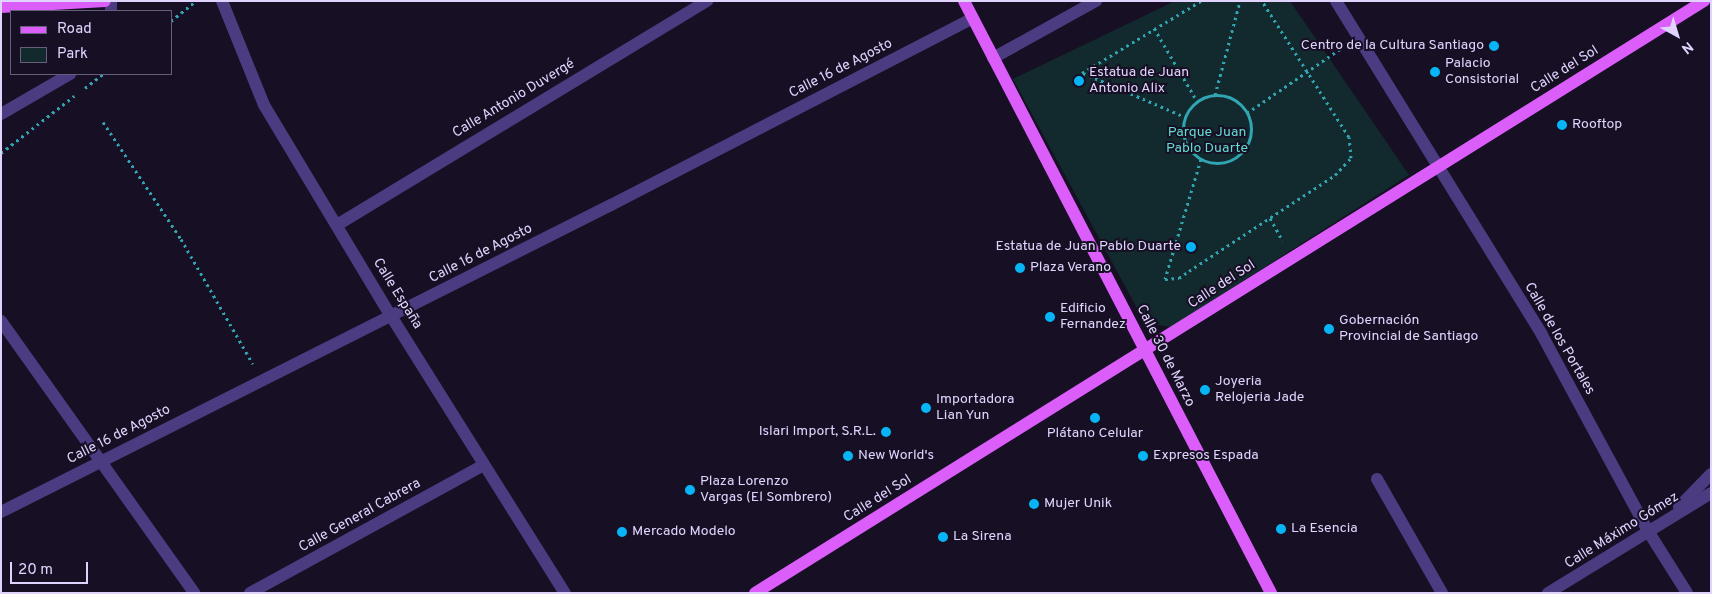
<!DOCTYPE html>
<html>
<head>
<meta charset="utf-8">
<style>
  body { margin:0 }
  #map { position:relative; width:1712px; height:594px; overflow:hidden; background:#170f24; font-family:Overpass,sans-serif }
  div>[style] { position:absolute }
  .green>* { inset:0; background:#122a2e }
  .path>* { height:3px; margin-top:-1.5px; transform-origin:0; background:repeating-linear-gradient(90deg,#32a5b3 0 2.5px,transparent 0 6.5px) }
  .path>.ring { margin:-1.5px; padding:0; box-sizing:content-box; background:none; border:3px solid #32a5b3; border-radius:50% }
  .minor>* { height:12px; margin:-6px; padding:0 6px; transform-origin:6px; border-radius:6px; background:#4b3c82 }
  .major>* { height:12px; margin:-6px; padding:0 6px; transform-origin:6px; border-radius:6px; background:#db5efb }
  .dots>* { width:14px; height:14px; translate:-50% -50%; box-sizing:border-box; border:2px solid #170f24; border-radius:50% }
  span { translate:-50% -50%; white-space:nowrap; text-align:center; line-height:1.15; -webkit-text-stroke:4px #170f24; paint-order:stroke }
  .poi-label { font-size:14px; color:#e0d4fe }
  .right { translate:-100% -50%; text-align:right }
  .left { translate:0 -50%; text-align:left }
  .street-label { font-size:14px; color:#e0d4fe }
  .park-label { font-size:14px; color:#61dcd3 }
  .frame { position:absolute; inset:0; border:2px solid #e0d4fe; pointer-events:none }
  .legend { position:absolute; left:10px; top:10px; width:162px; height:65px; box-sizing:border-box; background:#170f24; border:1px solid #675e7b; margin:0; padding:6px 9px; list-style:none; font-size:15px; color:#e0d4fe }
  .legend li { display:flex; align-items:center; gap:10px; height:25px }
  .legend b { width:25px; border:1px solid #675e7b }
  .north { position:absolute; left:1652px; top:10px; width:50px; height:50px; -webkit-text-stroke:4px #170f24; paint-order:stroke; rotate:141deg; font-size:14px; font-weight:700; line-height:20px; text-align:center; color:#e0d4fe }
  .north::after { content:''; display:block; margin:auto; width:18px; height:22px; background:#e0d4fe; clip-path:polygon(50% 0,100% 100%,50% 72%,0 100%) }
  .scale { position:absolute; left:10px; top:562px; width:78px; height:22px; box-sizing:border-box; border:2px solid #e0d4fe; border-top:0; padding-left:6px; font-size:15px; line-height:18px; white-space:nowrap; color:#e0d4fe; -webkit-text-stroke:4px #170f24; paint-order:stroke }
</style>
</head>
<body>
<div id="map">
  <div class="green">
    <div style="clip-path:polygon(1175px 1px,1290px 1px,1409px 175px,1171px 327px,1145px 323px,1013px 79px)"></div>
  </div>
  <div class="path">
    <div style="left:171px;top:21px;width:32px;rotate:-39deg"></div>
    <div style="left:1154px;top:28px;width:85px;rotate:59.5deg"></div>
    <div style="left:1082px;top:73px;width:139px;rotate:-31.2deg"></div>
    <div style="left:1083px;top:73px;width:111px;rotate:23.3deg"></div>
    <div style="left:85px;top:88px;width:23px;rotate:-38deg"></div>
    <div style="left:1215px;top:95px;width:97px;rotate:-75.1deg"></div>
    <div class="ring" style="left:1183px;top:95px;width:65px;height:65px"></div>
    <div style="left:1247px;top:113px;width:116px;rotate:-34.5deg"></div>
    <div style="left:103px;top:122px;width:141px;rotate:56.3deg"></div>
    <div style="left:181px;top:239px;width:144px;rotate:60.1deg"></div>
    <div style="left:1px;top:153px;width:93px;rotate:-38deg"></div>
    <div style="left:1201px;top:159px;width:125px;rotate:106.7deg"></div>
    <div style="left:1165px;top:279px;width:14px;rotate:-4deg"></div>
    <div style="left:1179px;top:278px;width:12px;rotate:-35deg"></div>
    <div style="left:1189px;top:271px;width:175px;rotate:-33.3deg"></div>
    <div style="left:1335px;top:175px;width:23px;rotate:-47deg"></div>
    <div style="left:1351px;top:158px;width:21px;rotate:-95deg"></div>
    <div style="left:1349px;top:137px;width:161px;rotate:-122.6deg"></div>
    <div style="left:1270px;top:218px;width:26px;rotate:61deg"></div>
  </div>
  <div class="minor">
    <div style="left:111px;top:1px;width:10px;rotate:90deg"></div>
    <div style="left:222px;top:1px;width:112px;rotate:68deg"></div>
    <div style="left:264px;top:105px;width:246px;rotate:59deg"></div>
    <div style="left:391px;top:316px;width:327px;rotate:57.9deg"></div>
    <div style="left:1336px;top:1px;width:392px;rotate:58.3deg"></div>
    <div style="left:1542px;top:335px;width:223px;rotate:61.6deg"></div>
    <div style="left:1648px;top:531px;width:73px;rotate:57.8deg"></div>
    <div style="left:993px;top:58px;width:118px;rotate:-29deg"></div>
    <div style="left:1px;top:114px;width:80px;rotate:-30.1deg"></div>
    <div style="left:337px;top:225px;width:433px;rotate:-31.2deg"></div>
    <div style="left:1px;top:321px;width:334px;rotate:54.6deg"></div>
    <div style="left:1377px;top:479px;width:131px;rotate:60.3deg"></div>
    <div style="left:1679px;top:507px;width:46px;rotate:-45.9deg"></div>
    <div style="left:1px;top:512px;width:683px;rotate:-26.72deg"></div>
    <div style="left:611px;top:205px;width:406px;rotate:-27.3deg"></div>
    <div style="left:250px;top:593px;width:267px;rotate:-28.7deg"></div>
    <div style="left:1548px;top:593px;width:191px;rotate:-31.5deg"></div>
  </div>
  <div class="major">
    <div style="left:964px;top:1px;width:667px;rotate:62.59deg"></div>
    <div style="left:1px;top:7px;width:104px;rotate:-3.3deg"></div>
    <div style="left:755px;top:593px;width:1119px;rotate:-31.96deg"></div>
  </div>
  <div class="dots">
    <div style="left:1494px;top:46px;background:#07b5f7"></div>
    <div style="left:1435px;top:72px;background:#07b5f7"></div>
    <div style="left:1079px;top:81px;background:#07b5f7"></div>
    <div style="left:1562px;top:125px;background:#07b5f7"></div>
    <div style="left:1191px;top:247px;background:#07b5f7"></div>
    <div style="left:1020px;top:268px;background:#07b5f7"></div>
    <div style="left:1050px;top:317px;background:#07b5f7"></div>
    <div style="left:1329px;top:329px;background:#07b5f7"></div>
    <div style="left:1205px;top:390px;background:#07b5f7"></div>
    <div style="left:926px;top:408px;background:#07b5f7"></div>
    <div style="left:1095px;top:418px;background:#07b5f7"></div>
    <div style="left:886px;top:432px;background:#07b5f7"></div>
    <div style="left:848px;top:456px;background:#07b5f7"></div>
    <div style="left:1143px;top:456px;background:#07b5f7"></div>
    <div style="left:690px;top:490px;background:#07b5f7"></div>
    <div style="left:1034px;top:504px;background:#07b5f7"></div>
    <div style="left:1281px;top:529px;background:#07b5f7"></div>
    <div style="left:622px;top:532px;background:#07b5f7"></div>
    <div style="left:943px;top:537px;background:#07b5f7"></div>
  </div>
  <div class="poi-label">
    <span class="right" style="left:1484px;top:46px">Centro de la Cultura Santiago</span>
    <span class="left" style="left:1445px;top:72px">Palacio<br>Consistorial</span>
    <span class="left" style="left:1089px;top:81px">Estatua de Juan<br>Antonio Alix</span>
    <span class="left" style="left:1572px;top:125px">Rooftop</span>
    <span class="right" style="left:1181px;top:247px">Estatua de Juan Pablo Duarte</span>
    <span class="left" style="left:1030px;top:268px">Plaza Verano</span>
    <span class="left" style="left:1060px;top:317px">Edificio<br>Fernandez</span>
    <span class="left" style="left:1339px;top:329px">Gobernación<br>Provincial de Santiago</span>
    <span class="left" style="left:1215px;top:390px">Joyeria<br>Relojeria Jade</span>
    <span class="left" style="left:936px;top:408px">Importadora<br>Lian Yun</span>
    <span class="right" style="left:876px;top:432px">Islari Import, S.R.L.</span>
    <span style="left:1095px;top:434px">Plátano Celular</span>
    <span class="left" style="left:858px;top:456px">New World's</span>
    <span class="left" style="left:1153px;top:456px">Expresos Espada</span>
    <span class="left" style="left:700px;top:490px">Plaza Lorenzo<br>Vargas (El Sombrero)</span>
    <span class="left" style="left:1044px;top:504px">Mujer Unik</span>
    <span class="left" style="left:1291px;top:529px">La Esencia</span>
    <span class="left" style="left:632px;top:532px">Mercado Modelo</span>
    <span class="left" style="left:953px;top:537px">La Sirena</span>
  </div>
  <div class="street-label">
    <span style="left:841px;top:69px;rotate:-27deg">Calle 16 de Agosto</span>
    <span style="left:1565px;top:70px;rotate:-32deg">Calle del Sol</span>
    <span style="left:514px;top:99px;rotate:-31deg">Calle Antonio Duvergé</span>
    <span style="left:481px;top:254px;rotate:-27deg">Calle 16 de Agosto</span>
    <span style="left:1222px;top:285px;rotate:-33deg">Calle del Sol</span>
    <span style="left:397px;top:294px;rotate:58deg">Calle España</span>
    <span style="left:1559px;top:339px;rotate:60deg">Calle de los Portales</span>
    <span style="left:1165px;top:356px;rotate:63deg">Calle 30 de Marzo</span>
    <span style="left:119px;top:435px;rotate:-27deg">Calle 16 de Agosto</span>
    <span style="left:878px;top:499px;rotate:-32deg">Calle del Sol</span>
    <span style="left:360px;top:516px;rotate:-29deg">Calle General Cabrera</span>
    <span style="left:1622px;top:531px;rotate:-32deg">Calle Máximo Gómez</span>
  </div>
  <div class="park-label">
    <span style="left:1207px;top:141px">Parque Juan<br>Pablo Duarte</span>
  </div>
  <div class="frame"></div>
  <ul class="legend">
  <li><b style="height:6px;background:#db5efb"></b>Road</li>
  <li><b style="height:14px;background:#122a2e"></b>Park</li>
  </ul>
  <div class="north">N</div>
  <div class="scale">20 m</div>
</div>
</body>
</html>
